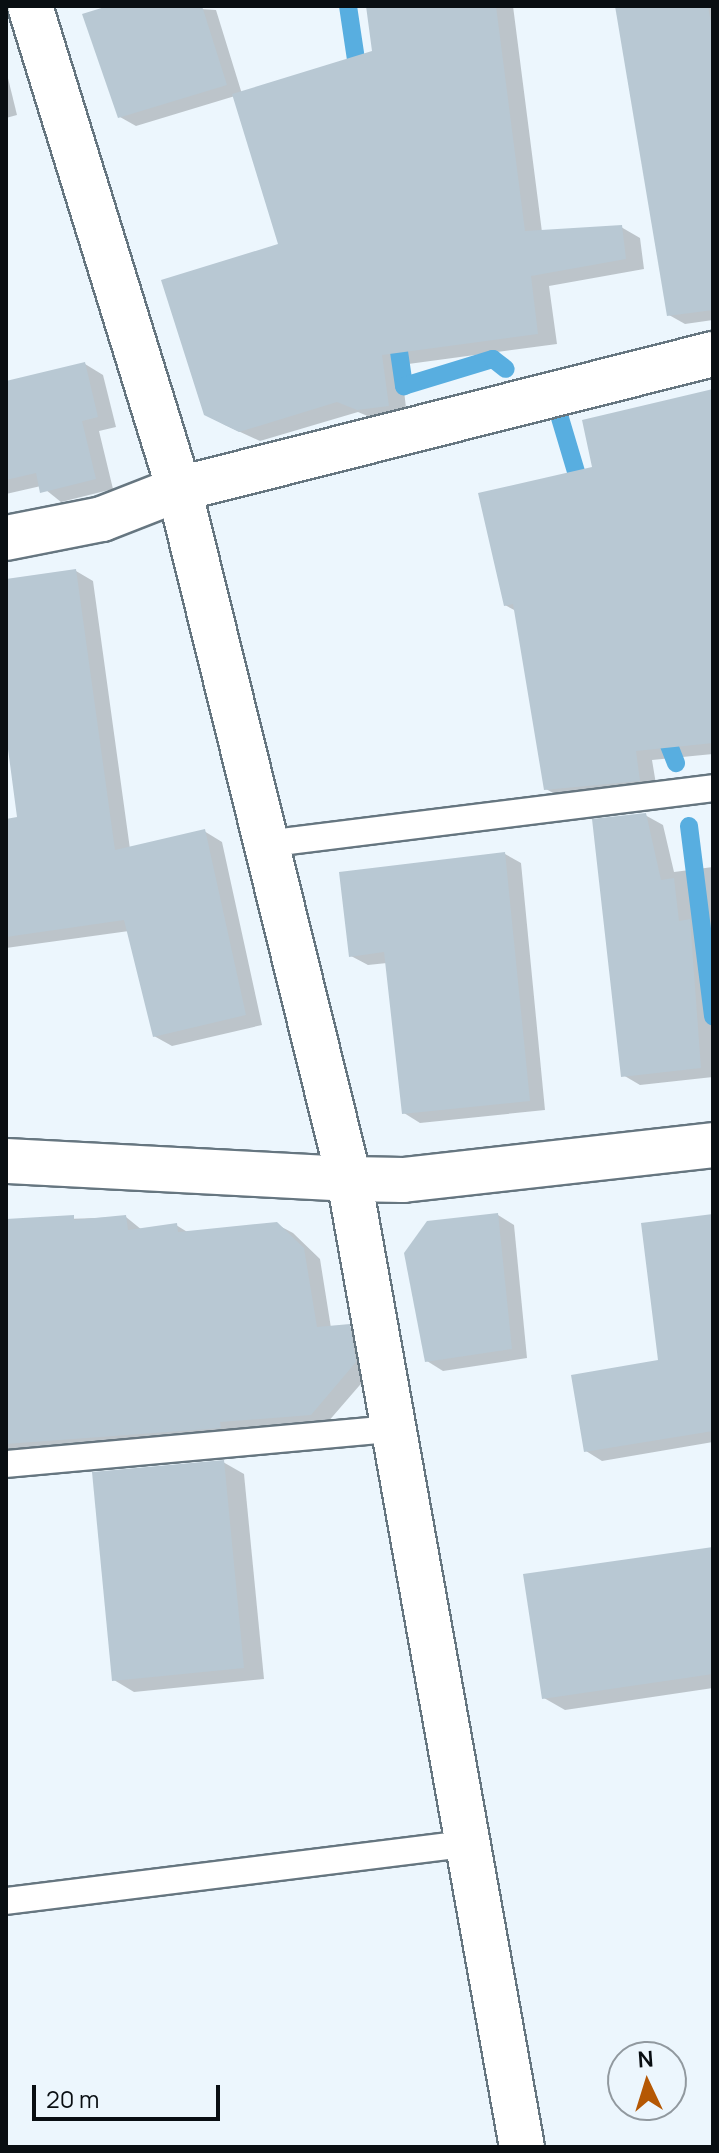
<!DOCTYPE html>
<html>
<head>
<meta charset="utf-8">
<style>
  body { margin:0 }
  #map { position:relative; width:719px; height:2153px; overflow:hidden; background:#ecf6fd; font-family:Manrope,sans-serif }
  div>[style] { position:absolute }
  .shadow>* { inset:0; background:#0003 }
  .stream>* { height:18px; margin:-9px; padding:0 9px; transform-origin:9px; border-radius:9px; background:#58aee0 }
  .building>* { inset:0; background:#b8c8d3 }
  .roads { filter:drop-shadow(2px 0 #667680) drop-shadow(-2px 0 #667680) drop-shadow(0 2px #667680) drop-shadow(0 -2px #667680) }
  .service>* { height:26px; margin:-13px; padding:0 13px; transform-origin:13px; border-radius:13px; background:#fff }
  .minor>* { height:44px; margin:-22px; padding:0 22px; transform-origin:22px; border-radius:22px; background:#fff }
  .tertiary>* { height:44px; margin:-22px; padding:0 22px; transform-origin:22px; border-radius:22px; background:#fff }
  span { translate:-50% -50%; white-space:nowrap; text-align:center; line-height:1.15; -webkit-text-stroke:8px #ecf6fd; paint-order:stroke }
  .frame { position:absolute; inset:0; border:8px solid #090e12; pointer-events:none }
  .north { position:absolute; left:607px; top:2041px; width:80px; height:80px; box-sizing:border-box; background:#ecf6fd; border:2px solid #91999f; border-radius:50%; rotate:356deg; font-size:22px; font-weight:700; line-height:32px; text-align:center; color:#090e12 }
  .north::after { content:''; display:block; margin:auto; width:28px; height:36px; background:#b55804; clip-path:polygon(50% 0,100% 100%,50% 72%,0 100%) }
  .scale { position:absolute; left:32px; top:2085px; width:188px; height:36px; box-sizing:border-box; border:4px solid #090e12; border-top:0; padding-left:10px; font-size:24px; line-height:28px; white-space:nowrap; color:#090e12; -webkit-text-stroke:6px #ecf6fd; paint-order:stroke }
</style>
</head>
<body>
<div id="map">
  <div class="shadow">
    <div style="clip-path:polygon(157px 6px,216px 10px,242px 94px,374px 53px,368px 6px,513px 6px,542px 232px,621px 227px,640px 238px,644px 269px,549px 286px,557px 344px,401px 365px,407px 416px,377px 420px,358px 412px,260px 441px,225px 425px,205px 414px,280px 246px,235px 96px,136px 126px,120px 117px)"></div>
    <div style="clip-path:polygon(616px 6px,713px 6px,713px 320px,685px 324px,669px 315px)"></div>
    <div style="clip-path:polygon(6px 70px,17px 115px,6px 118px)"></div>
    <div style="clip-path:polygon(85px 364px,103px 375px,116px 427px,99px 431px,113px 489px,61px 502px,41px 486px,6px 494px,6px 383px)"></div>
    <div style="clip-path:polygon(713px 391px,713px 754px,652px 760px,657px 790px,564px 799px,546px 789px,516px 611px,505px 605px,595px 468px)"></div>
    <div style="clip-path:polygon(76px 571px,93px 581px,130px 849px,204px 831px,222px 842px,262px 1025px,172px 1046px,154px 1036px,129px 931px,6px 948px,6px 821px,20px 819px,6px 720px,6px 581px)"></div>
    <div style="clip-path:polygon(645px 815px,663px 825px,674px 872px,713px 867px,713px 1077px,640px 1085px,623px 1075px)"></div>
    <div style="clip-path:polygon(505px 854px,521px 863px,545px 1110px,420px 1123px,404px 1113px,387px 963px,368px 965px,351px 956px)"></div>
    <div style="clip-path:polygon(498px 1215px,514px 1225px,527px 1358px,443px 1371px,427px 1361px)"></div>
    <div style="clip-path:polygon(713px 1216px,713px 1442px,602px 1461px,586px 1451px,661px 1362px)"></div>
    <div style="clip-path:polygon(126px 1217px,142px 1230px,176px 1225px,189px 1233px,276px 1224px,293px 1233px,320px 1259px,331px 1328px,349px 1327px,365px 1336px,372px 1371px,327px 1423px,6px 1452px,7px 1221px)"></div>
    <div style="clip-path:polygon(223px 1462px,244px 1474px,264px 1679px,134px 1692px,114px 1680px)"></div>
    <div style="clip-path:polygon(713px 1549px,713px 1688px,565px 1710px,544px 1698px)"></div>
  </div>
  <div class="stream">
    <div style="left:348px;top:6px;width:75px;rotate:81.5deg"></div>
    <div style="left:396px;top:331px;width:56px;rotate:81.7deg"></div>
    <div style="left:404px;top:386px;width:93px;rotate:-16.9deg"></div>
    <div style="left:493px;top:359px;width:16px;rotate:38deg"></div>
    <div style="left:560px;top:418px;width:77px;rotate:73.4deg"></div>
    <div style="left:661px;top:725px;width:41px;rotate:68.5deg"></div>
    <div style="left:689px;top:826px;width:192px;rotate:82.8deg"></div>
  </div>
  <div class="building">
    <div style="clip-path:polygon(108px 6px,202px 6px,227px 85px,118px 118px,82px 14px)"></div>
    <div style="clip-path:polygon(366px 6px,496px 6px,525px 231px,622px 225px,626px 259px,531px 276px,538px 334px,382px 355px,389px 406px,357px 410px,337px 402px,239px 432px,204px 415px,161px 280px,278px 244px,232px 94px,372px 51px)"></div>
    <div style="clip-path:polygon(615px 6px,708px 6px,713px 34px,713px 310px,667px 316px)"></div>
    <div style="clip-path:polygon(85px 362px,98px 417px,82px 421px,96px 479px,40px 493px,36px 473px,6px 480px,6px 381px)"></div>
    <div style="clip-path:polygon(713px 389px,713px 743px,636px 751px,640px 781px,544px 790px,513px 604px,504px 606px,478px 493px,592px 467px,582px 420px)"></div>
    <div style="clip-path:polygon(76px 569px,115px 850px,205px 829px,246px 1015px,153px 1037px,124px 920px,6px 937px,6px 819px,17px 817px,6px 734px,6px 579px)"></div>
    <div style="clip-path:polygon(646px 813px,661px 880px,674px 878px,679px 921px,690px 919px,701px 1068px,621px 1077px,592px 819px)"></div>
    <div style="clip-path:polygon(505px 852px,530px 1101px,402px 1114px,384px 952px,349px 957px,339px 872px)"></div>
    <div style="clip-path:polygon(498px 1213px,512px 1349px,425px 1362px,404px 1253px,427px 1221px)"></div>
    <div style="clip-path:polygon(713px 1214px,713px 1431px,584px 1452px,571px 1375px,658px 1360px,641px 1223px)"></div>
    <div style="clip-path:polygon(74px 1215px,74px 1220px,126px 1215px,128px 1230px,177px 1223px,178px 1232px,277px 1222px,304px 1248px,317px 1327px,350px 1324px,356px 1362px,311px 1415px,220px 1422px,221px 1428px,6px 1444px,6px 1219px)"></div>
    <div style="clip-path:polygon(224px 1460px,244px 1668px,112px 1681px,92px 1472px)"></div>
    <div style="clip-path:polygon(713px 1547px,713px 1674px,542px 1699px,523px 1574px)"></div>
  </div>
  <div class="roads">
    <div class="service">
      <div style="left:265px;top:844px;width:451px;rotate:-7.1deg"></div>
      <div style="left:6px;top:1464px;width:388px;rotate:-5.2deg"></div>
      <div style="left:6px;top:1901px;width:464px;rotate:-7.1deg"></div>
    </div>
    <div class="minor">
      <div style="left:6px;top:538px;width:98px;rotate:-11.2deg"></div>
      <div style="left:102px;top:519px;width:83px;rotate:-21.3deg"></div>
      <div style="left:179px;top:489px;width:551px;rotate:-14.19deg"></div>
      <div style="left:349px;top:1179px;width:54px;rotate:1.1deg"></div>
      <div style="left:403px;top:1180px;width:312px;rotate:-6.4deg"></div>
    </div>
    <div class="tertiary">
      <div style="left:30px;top:6px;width:505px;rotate:72.86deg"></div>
      <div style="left:179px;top:489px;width:711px;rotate:76.16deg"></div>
      <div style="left:349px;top:1179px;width:983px;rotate:79.87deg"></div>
      <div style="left:6px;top:1161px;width:343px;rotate:3deg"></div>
    </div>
  </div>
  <div class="frame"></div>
  <div class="north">N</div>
  <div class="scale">20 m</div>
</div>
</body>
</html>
